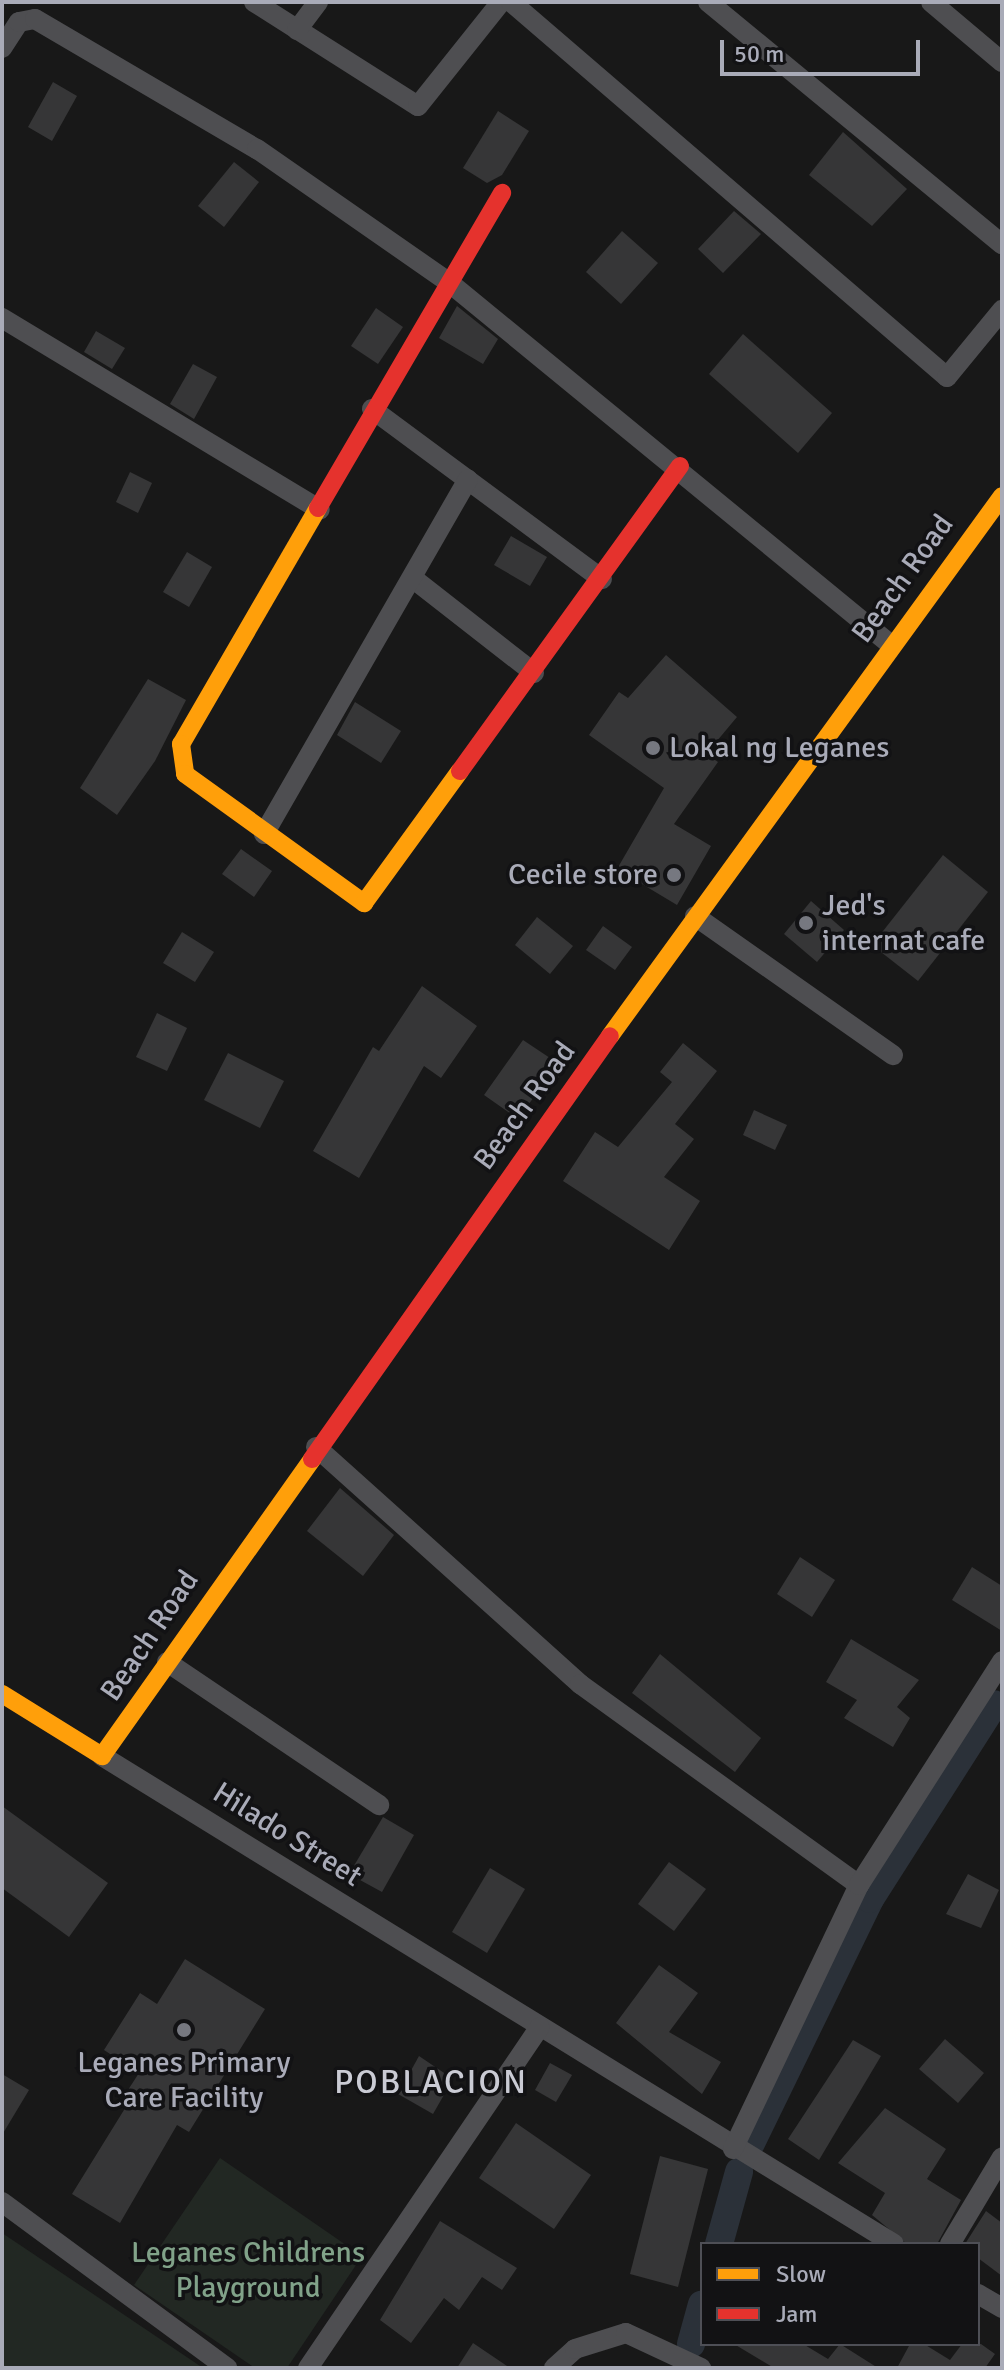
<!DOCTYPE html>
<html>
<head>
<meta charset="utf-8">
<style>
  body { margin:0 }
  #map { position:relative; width:1004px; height:2370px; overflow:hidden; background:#181818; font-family:Signika,sans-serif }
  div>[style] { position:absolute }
  .green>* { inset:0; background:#222823 }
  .canal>* { height:28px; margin:-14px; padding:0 14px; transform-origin:14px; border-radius:14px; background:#2b3139 }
  .building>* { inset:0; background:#363637 }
  .street>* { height:20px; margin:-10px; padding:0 10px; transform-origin:10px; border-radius:10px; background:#4e4e51 }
  .slow>* { height:18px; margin:-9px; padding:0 9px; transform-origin:9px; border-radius:9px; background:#ff9f0a }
  .jam>* { height:18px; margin:-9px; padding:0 9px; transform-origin:9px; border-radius:9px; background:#e5322d }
  .dots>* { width:22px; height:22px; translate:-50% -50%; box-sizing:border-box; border:4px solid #121214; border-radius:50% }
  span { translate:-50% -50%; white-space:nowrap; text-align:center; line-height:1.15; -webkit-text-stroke:7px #121214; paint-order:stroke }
  .street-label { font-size:30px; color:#a9abb8 }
  .poi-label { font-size:30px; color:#a9abb8 }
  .left { translate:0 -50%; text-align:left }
  .right { translate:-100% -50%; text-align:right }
  .park-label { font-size:30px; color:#81a289 }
  .quarter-label { font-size:34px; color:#cacbd4; letter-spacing:2px }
  .frame { position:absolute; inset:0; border:4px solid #a9abb8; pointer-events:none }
  .legend { position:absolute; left:700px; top:2242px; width:280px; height:104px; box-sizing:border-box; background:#121214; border:2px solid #4e4f56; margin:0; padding:10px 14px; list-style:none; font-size:24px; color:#a9abb8 }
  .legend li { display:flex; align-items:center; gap:16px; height:40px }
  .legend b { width:40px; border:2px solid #4e4f56 }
  .scale { position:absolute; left:720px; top:40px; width:200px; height:36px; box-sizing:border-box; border:4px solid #a9abb8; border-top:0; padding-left:10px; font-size:24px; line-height:28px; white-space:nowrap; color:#a9abb8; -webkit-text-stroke:6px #121214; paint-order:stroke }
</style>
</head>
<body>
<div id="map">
  <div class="green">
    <div style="clip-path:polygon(220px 2158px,362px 2256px,287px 2368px,255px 2368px,134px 2285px)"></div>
    <div style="clip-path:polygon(2px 2233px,117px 2310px,203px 2368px,2px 2368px)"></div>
  </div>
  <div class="canal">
    <div style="left:751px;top:2143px;width:271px;rotate:-64deg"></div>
    <div style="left:870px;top:1899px;width:231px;rotate:-57.5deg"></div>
    <div style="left:719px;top:2244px;width:75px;rotate:-74.5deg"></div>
    <div style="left:691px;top:2344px;width:41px;rotate:-74.6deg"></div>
  </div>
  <div class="building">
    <div style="clip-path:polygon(53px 82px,77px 96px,52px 141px,28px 127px)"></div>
    <div style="clip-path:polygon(498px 111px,529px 131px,502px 175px,487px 183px,463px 168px)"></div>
    <div style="clip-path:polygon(843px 132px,907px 189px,872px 226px,809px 175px)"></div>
    <div style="clip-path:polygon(234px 162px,259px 182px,224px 227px,198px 206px)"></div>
    <div style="clip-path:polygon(734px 211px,761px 234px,723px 273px,698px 249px)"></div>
    <div style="clip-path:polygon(622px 231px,658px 263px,621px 304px,586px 272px)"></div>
    <div style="clip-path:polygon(457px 306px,498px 339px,483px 364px,439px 338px)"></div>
    <div style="clip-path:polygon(376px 308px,403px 327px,378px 364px,351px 346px)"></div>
    <div style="clip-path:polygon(96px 331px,125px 348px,112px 369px,84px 352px)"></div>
    <div style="clip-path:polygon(743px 334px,832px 413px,798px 453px,709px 374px)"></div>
    <div style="clip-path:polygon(193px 364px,217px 377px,194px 419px,170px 404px)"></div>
    <div style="clip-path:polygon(130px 472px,152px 483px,138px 513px,116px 502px)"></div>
    <div style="clip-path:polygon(511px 536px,547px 557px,530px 586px,494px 565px)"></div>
    <div style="clip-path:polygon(187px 552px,212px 567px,189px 607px,163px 592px)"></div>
    <div style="clip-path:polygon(666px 655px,737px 717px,706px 754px,718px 762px,674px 824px,711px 846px,677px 905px,617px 869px,664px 788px,589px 735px,619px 692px,628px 698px)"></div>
    <div style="clip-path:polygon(148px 679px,186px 700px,155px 761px,117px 815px,80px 788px)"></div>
    <div style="clip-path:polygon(355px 702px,401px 731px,381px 763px,337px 735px)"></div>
    <div style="clip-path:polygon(241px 849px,272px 871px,254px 897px,222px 874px)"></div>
    <div style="clip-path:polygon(943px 855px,988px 892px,918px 981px,872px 945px)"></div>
    <div style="clip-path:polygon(811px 901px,844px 930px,817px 962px,784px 934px)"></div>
    <div style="clip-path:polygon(537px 917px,573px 946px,550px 974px,515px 945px)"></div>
    <div style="clip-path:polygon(603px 926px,632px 947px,615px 970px,586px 950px)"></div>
    <div style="clip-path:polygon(182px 932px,214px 952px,195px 982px,163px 963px)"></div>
    <div style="clip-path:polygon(422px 986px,477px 1026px,441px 1078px,424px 1066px,359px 1178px,313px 1151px,373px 1047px,379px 1051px)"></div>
    <div style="clip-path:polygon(157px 1013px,187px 1028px,167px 1071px,136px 1057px)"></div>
    <div style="clip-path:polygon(523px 1040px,565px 1068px,546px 1095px,539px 1090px,518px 1119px,484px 1095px)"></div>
    <div style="clip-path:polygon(683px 1043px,717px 1071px,675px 1124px,694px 1139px,664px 1177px,700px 1201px,669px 1250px,563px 1181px,595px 1132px,618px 1147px,672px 1082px,660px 1072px)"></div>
    <div style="clip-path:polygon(228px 1053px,284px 1081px,260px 1128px,204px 1100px)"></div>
    <div style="clip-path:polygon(754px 1110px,787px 1125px,775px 1150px,743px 1135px)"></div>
    <div style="clip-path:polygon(340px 1488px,394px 1535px,363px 1576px,307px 1531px)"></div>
    <div style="clip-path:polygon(800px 1557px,835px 1580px,812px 1617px,777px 1594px)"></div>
    <div style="clip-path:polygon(972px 1567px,1002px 1586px,1002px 1631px,952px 1600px)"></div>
    <div style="clip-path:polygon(851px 1639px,919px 1680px,897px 1707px,910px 1718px,893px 1747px,844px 1718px,857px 1700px,826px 1682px)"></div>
    <div style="clip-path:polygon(660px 1654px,761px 1738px,735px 1772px,632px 1693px)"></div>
    <div style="clip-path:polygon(2px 1806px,108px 1883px,69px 1937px,2px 1888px)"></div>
    <div style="clip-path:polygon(383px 1817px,414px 1835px,382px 1892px,349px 1874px)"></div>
    <div style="clip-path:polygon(669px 1862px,706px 1889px,674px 1931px,638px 1904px)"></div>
    <div style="clip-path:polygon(490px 1868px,525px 1889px,487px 1953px,452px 1932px)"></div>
    <div style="clip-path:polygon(968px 1874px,999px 1890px,981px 1928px,946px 1914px)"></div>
    <div style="clip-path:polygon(185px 1959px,265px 2009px,189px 2132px,177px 2125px,120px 2223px,72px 2194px,132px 2097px,126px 2093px,139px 2073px,104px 2050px,140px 1993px,157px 2004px)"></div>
    <div style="clip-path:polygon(659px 1965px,698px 1993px,669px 2032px,721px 2062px,702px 2094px,616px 2023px)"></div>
    <div style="clip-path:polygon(945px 2039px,984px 2073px,958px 2103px,919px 2069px)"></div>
    <div style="clip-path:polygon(853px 2040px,881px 2056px,819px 2160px,788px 2139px)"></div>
    <div style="clip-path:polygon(419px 2056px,453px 2079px,433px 2114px,398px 2094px)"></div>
    <div style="clip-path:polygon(550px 2063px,572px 2075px,556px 2102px,535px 2090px)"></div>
    <div style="clip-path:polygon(2px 2074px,29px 2090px,2px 2135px)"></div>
    <div style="clip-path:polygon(885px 2108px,946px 2149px,927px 2179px,961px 2200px,937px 2244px,907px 2244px,872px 2215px,885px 2193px,838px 2163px)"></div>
    <div style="clip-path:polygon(516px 2123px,591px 2175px,554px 2229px,479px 2178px)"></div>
    <div style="clip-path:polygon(660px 2156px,708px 2169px,678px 2287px,630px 2274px)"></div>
    <div style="clip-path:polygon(986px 2211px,1002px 2223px,1002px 2276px,978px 2258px,978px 2244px,965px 2244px)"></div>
    <div style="clip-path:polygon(440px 2221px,517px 2268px,502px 2290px,482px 2277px,459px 2310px,444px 2298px,411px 2343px,380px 2320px)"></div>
    <div style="clip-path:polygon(473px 2343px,510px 2368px,457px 2368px)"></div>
    <div style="clip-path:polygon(734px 2344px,803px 2344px,828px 2359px,840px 2344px,878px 2368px,774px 2368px)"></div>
    <div style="clip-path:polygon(910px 2344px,924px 2344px,950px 2360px,962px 2344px,981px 2344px,995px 2354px,985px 2368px,897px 2368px)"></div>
  </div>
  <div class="street">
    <div style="left:254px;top:2px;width:194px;rotate:32.4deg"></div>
    <div style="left:418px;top:106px;width:133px;rotate:-51.4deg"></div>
    <div style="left:511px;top:2px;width:575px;rotate:40.7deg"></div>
    <div style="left:947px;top:377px;width:87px;rotate:-50.6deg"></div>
    <div style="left:708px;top:2px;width:381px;rotate:39.5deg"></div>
    <div style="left:931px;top:2px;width:93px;rotate:40.2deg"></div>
    <div style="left:297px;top:30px;width:35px;rotate:-53deg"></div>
    <div style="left:2px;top:48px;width:31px;rotate:-57deg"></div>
    <div style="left:19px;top:22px;width:16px;rotate:-11deg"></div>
    <div style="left:35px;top:19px;width:257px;rotate:30.4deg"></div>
    <div style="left:257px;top:149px;width:236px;rotate:34.8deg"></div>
    <div style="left:451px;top:284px;width:568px;rotate:39.35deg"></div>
    <div style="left:2px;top:318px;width:371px;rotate:31.1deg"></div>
    <div style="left:372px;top:409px;width:286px;rotate:36.5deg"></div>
    <div style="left:415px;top:580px;width:151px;rotate:38deg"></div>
    <div style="left:264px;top:834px;width:409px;rotate:-60.1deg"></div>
    <div style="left:695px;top:916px;width:242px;rotate:35.1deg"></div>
    <div style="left:316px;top:1447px;width:355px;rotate:41.9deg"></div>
    <div style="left:580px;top:1684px;width:344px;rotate:35.8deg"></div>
    <div style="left:167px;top:1662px;width:256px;rotate:34deg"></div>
    <div style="left:102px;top:1756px;width:930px;rotate:31.64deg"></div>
    <div style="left:733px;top:2149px;width:293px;rotate:-64.5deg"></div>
    <div style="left:859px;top:1885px;width:266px;rotate:-57.4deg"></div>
    <div style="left:2px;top:2202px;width:280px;rotate:36.4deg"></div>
    <div style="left:950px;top:2244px;width:101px;rotate:-59.1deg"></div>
    <div style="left:978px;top:2294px;width:28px;rotate:30deg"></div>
    <div style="left:308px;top:2368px;width:412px;rotate:-55.8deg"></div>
    <div style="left:554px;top:2368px;width:28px;rotate:-42deg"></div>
    <div style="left:575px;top:2349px;width:53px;rotate:-17.4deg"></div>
    <div style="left:626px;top:2333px;width:83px;rotate:25deg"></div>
  </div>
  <div class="slow">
    <div style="left:318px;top:508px;width:273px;rotate:120.1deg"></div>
    <div style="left:181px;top:744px;width:30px;rotate:82deg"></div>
    <div style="left:185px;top:774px;width:221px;rotate:35.8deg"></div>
    <div style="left:364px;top:903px;width:163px;rotate:-54deg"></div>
    <div style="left:610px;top:1036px;width:667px;rotate:-54.02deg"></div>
    <div style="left:2px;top:1694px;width:118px;rotate:31.8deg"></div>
    <div style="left:102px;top:1756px;width:364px;rotate:-54.7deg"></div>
  </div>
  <div class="jam">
    <div style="left:318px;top:508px;width:365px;rotate:-59.7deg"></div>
    <div style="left:460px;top:771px;width:376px;rotate:-54.2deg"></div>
    <div style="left:312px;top:1459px;width:517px;rotate:-54.84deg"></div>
  </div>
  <div class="dots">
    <div style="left:653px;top:748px;background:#767880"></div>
    <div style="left:674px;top:875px;background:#767880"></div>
    <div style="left:806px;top:923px;background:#767880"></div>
    <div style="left:184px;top:2030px;background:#767880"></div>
  </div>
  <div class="street-label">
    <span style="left:903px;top:579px;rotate:-54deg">Beach Road</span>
    <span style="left:525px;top:1106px;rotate:-54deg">Beach Road</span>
    <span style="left:150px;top:1636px;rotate:-56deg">Beach Road</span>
    <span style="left:287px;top:1835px;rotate:32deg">Hilado Street</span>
  </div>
  <div class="poi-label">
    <span class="left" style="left:669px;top:748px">Lokal ng Leganes</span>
    <span class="right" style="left:658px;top:875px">Cecile store</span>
    <span class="left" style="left:822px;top:923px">Jed's<br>internat cafe</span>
    <span style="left:184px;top:2080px">Leganes Primary<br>Care Facility</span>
  </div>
  <div class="park-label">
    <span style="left:248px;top:2270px">Leganes Childrens<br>Playground</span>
  </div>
  <div class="quarter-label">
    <span style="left:431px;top:2083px">POBLACION</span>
  </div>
  <div class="frame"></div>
  <ul class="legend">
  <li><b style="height:10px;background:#ff9f0a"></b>Slow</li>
  <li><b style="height:10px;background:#e5322d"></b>Jam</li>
  </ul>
  <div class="scale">50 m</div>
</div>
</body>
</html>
